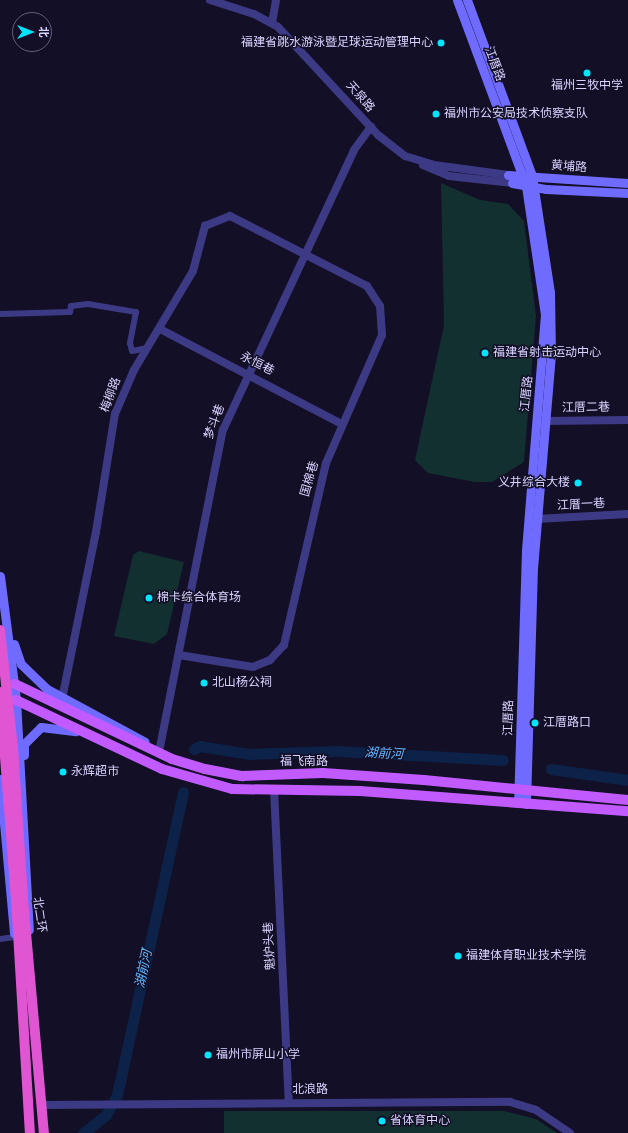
<!DOCTYPE html>
<html>
<head>
<meta charset="utf-8">
<style>
  body { margin:0 }
  #map { position:relative; width:628px; height:1133px; overflow:hidden; background:#130f26; font-family:"Roboto Condensed","Noto Sans SC",sans-serif }
  div>[style] { position:absolute }
  .green>* { inset:0; background:#12302f }
  .river>* { height:11px; margin:-5.5px; padding:0 5.5px; transform-origin:5.5px; border-radius:5.5px; background:#0c2248 }
  .minor>* { height:6px; margin:-3px; padding:0 3px; transform-origin:3px; border-radius:3px; background:#3d3a85 }
  .tertiary>* { height:8px; margin:-4px; padding:0 4px; transform-origin:4px; border-radius:4px; background:#3d3a85 }
  .secondary>* { height:9px; margin:-4.5px; padding:0 4.5px; transform-origin:4.5px; border-radius:4.5px; background:#6f6bff }
  .primary>* { height:10px; margin:-5px; padding:0 5px; transform-origin:5px; border-radius:5px; background:#c25bff }
  .trunk>* { height:10px; margin:-5px; padding:0 5px; transform-origin:5px; border-radius:5px; background:#e055d1 }
  .trunk-bridge>* { height:10px; margin:-5px; padding:0 5px; transform-origin:5px; border-radius:5px; background:#e055d1 }
  .dots>* { width:11px; height:11px; translate:-50% -50%; box-sizing:border-box; border:2px solid #130f26; border-radius:50% }
  span { translate:-50% -50%; white-space:nowrap; text-align:center; line-height:1.15; -webkit-text-stroke:3px #130f26; paint-order:stroke }
  .poi-label { font-size:12px; color:#d9d4ff }
  .right { translate:-100% -50%; text-align:right }
  .left { translate:0 -50%; text-align:left }
  .street-label { font-size:12px; color:#d9d4ff }
  .water-label { font-size:13px; color:#62b6ff; font-style:italic }
  .north { position:absolute; left:12px; top:12px; width:40px; height:40px; box-sizing:border-box; background:#130f26; border:1px solid #625e7d; border-radius:50%; rotate:90deg; font-size:11px; font-weight:700; line-height:16px; text-align:center; color:#d9d4ff }
  .north::after { content:''; display:block; margin:auto; width:14px; height:18px; background:#00e5ff; clip-path:polygon(50% 0,100% 100%,50% 72%,0 100%) }
</style>
</head>
<body>
<div id="map">
  <div class="green">
    <div style="clip-path:polygon(441px 183px,480px 200px,508px 204px,524px 221px,536px 316px,524px 462px,492px 482px,475px 482px,428px 473px,415px 460px,444px 325px)"></div>
    <div style="clip-path:polygon(139px 551px,184px 562px,167px 634px,154px 644px,114px 636px,133px 555px)"></div>
    <div style="clip-path:polygon(224px 1111px,504px 1111px,536px 1119px,557px 1133px,224px 1133px)"></div>
  </div>
  <div class="river">
    <div style="left:194px;top:749px;width:7px;rotate:-27deg"></div>
    <div style="left:200px;top:746px;width:50px;rotate:9.3deg"></div>
    <div style="left:249px;top:754px;width:88px;rotate:-2deg"></div>
    <div style="left:337px;top:751px;width:166px;rotate:3.1deg"></div>
    <div style="left:551px;top:769px;width:78px;rotate:8.1deg"></div>
    <div style="left:83px;top:1133px;width:29px;rotate:-38deg"></div>
    <div style="left:106px;top:1115px;width:23px;rotate:-61deg"></div>
    <div style="left:117px;top:1095px;width:310px;rotate:-77.7deg"></div>
  </div>
  <div class="minor">
    <div style="left:0;top:314px;width:70px;rotate:-1.6deg"></div>
    <div style="left:70px;top:312px;width:6px;rotate:-81deg"></div>
    <div style="left:71px;top:306px;width:17px;rotate:-7deg"></div>
    <div style="left:88px;top:304px;width:49px;rotate:9.5deg"></div>
    <div style="left:136px;top:312px;width:32px;rotate:101deg"></div>
    <div style="left:130px;top:343px;width:8px;rotate:76deg"></div>
    <div style="left:132px;top:351px;width:16px;rotate:-11deg"></div>
    <div style="left:0;top:939px;width:15px;rotate:-8deg"></div>
  </div>
  <div class="tertiary">
    <div style="left:210px;top:0;width:46px;rotate:17.7deg"></div>
    <div style="left:254px;top:14px;width:27px;rotate:28deg"></div>
    <div style="left:278px;top:27px;width:147px;rotate:47.2deg"></div>
    <div style="left:378px;top:135px;width:34px;rotate:38deg"></div>
    <div style="left:405px;top:156px;width:30px;rotate:17deg"></div>
    <div style="left:434px;top:165px;width:75px;rotate:7.7deg"></div>
    <div style="left:272px;top:23px;width:23px;rotate:-80deg"></div>
    <div style="left:423px;top:165px;width:28px;rotate:23deg"></div>
    <div style="left:449px;top:176px;width:63px;rotate:6.3deg"></div>
    <div style="left:160px;top:329px;width:205px;rotate:27.6deg"></div>
    <div style="left:544px;top:421px;width:84px;rotate:-0.7deg"></div>
    <div style="left:536px;top:519px;width:92px;rotate:-3.1deg"></div>
    <div style="left:62px;top:699px;width:170px;rotate:-78.5deg"></div>
    <div style="left:96px;top:532px;width:120px;rotate:-80.9deg"></div>
    <div style="left:115px;top:414px;width:48px;rotate:-66.6deg"></div>
    <div style="left:134px;top:370px;width:115px;rotate:-59.2deg"></div>
    <div style="left:193px;top:271px;width:47px;rotate:-75.1deg"></div>
    <div style="left:205px;top:226px;width:27px;rotate:-22deg"></div>
    <div style="left:230px;top:216px;width:154px;rotate:27.1deg"></div>
    <div style="left:367px;top:286px;width:24px;rotate:57deg"></div>
    <div style="left:380px;top:306px;width:29px;rotate:86deg"></div>
    <div style="left:382px;top:335px;width:140px;rotate:113.6deg"></div>
    <div style="left:326px;top:463px;width:187px;rotate:103deg"></div>
    <div style="left:284px;top:645px;width:21px;rotate:133deg"></div>
    <div style="left:270px;top:660px;width:18px;rotate:158deg"></div>
    <div style="left:253px;top:667px;width:75px;rotate:-170.8deg"></div>
    <div style="left:159px;top:752px;width:328px;rotate:-78.8deg"></div>
    <div style="left:223px;top:430px;width:309px;rotate:-64.9deg"></div>
    <div style="left:354px;top:150px;width:29px;rotate:-54deg"></div>
    <div style="left:274px;top:789px;width:313px;rotate:87.3deg"></div>
    <div style="left:42px;top:1105px;width:468px;rotate:-0.4deg"></div>
    <div style="left:510px;top:1102px;width:27px;rotate:17deg"></div>
    <div style="left:536px;top:1110px;width:41px;rotate:34.1deg"></div>
  </div>
  <div class="secondary">
    <div style="left:457px;top:0;width:198px;rotate:69.6deg"></div>
    <div style="left:526px;top:186px;width:129px;rotate:81.6deg"></div>
    <div style="left:545px;top:314px;width:238px;rotate:94.6deg"></div>
    <div style="left:526px;top:551px;width:252px;rotate:91.8deg"></div>
    <div style="left:467px;top:0;width:188px;rotate:69.7deg"></div>
    <div style="left:532px;top:176px;width:117px;rotate:81.2deg"></div>
    <div style="left:550px;top:292px;width:62px;rotate:89.1deg"></div>
    <div style="left:551px;top:354px;width:214px;rotate:94.8deg"></div>
    <div style="left:533px;top:567px;width:237px;rotate:91.7deg"></div>
    <div style="left:508px;top:175px;width:120px;rotate:3.8deg"></div>
    <div style="left:512px;top:183px;width:35px;rotate:10deg"></div>
    <div style="left:546px;top:189px;width:82px;rotate:2.8deg"></div>
    <div style="left:0;top:576px;width:125px;rotate:82.6deg"></div>
    <div style="left:16px;top:700px;width:230px;rotate:86.8deg"></div>
    <div style="left:14px;top:644px;width:21px;rotate:71deg"></div>
    <div style="left:21px;top:664px;width:36px;rotate:44deg"></div>
    <div style="left:47px;top:689px;width:111px;rotate:28.4deg"></div>
    <div style="left:24px;top:755px;width:11px;rotate:-90deg"></div>
    <div style="left:24px;top:744px;width:24px;rotate:-45deg"></div>
    <div style="left:41px;top:727px;width:35px;rotate:7deg"></div>
    <div style="left:0;top:779px;width:155px;rotate:84.8deg"></div>
  </div>
  <div class="primary">
    <div style="left:15px;top:684px;width:174px;rotate:25.5deg"></div>
    <div style="left:172px;top:759px;width:34px;rotate:17deg"></div>
    <div style="left:205px;top:769px;width:38px;rotate:11deg"></div>
    <div style="left:242px;top:776px;width:81px;rotate:-2.1deg"></div>
    <div style="left:323px;top:773px;width:101px;rotate:4deg"></div>
    <div style="left:424px;top:780px;width:205px;rotate:5.6deg"></div>
    <div style="left:16px;top:700px;width:161px;rotate:25.3deg"></div>
    <div style="left:162px;top:769px;width:73px;rotate:15.9deg"></div>
    <div style="left:232px;top:789px;width:128px;rotate:0.9deg"></div>
    <div style="left:360px;top:791px;width:269px;rotate:4.3deg"></div>
  </div>
  <div class="trunk">
    <div style="left:16px;top:899px;width:234px;rotate:86.6deg"></div>
    <div style="left:23px;top:899px;width:235px;rotate:84.9deg"></div>
  </div>
  <div class="trunk-bridge">
    <div style="left:0;top:630px;width:118px;rotate:83.7deg"></div>
    <div style="left:13px;top:747px;width:152px;rotate:86.2deg"></div>
    <div style="left:0;top:692px;width:208px;rotate:85.6deg"></div>
  </div>
  <div class="dots">
    <div style="left:441px;top:43px;background:#00e5ff"></div>
    <div style="left:587px;top:73px;background:#00e5ff"></div>
    <div style="left:436px;top:114px;background:#00e5ff"></div>
    <div style="left:485px;top:353px;background:#00e5ff"></div>
    <div style="left:578px;top:483px;background:#00e5ff"></div>
    <div style="left:149px;top:598px;background:#00e5ff"></div>
    <div style="left:204px;top:683px;background:#00e5ff"></div>
    <div style="left:535px;top:723px;background:#00e5ff"></div>
    <div style="left:63px;top:772px;background:#00e5ff"></div>
    <div style="left:458px;top:956px;background:#00e5ff"></div>
    <div style="left:208px;top:1055px;background:#00e5ff"></div>
    <div style="left:382px;top:1121px;background:#00e5ff"></div>
  </div>
  <div class="poi-label">
    <span class="right" style="left:433px;top:43px">福建省跳水游泳暨足球运动管理中心</span>
    <span style="left:587px;top:86px">福州三牧中学</span>
    <span class="left" style="left:444px;top:114px">福州市公安局技术侦察支队</span>
    <span class="left" style="left:493px;top:353px">福建省射击运动中心</span>
    <span class="right" style="left:570px;top:483px">义井综合大楼</span>
    <span class="left" style="left:157px;top:598px">棉卡综合体育场</span>
    <span class="left" style="left:212px;top:683px">北山杨公祠</span>
    <span class="left" style="left:543px;top:723px">江厝路口</span>
    <span class="left" style="left:71px;top:772px">永辉超市</span>
    <span class="left" style="left:466px;top:956px">福建体育职业技术学院</span>
    <span class="left" style="left:216px;top:1055px">福州市屏山小学</span>
    <span class="left" style="left:390px;top:1121px">省体育中心</span>
  </div>
  <div class="street-label">
    <span style="left:494px;top:64px;rotate:69deg">江厝路</span>
    <span style="left:360px;top:97px;rotate:49deg">天泉路</span>
    <span style="left:569px;top:167px;rotate:4deg">黄埔路</span>
    <span style="left:257px;top:364px;rotate:27deg">永恒巷</span>
    <span style="left:527px;top:394px;rotate:-84deg">江厝路</span>
    <span style="left:111px;top:395px;rotate:-69deg">梅柳路</span>
    <span style="left:586px;top:408px;rotate:-1deg">江厝二巷</span>
    <span style="left:215px;top:422px;rotate:-69deg">梦斗巷</span>
    <span style="left:310px;top:479px;rotate:-74deg">国棉巷</span>
    <span style="left:581px;top:505px;rotate:-3deg">江厝一巷</span>
    <span style="left:509px;top:718px;rotate:-89deg">江厝路</span>
    <span style="left:304px;top:762px">福飞南路</span>
    <span style="left:39px;top:915px;rotate:82deg">北二环</span>
    <span style="left:270px;top:946px;rotate:-93deg">魁炉头巷</span>
    <span style="left:310px;top:1090px">北浪路</span>
  </div>
  <div class="water-label">
    <span style="left:384px;top:754px;rotate:3deg">湖前河</span>
    <span style="left:144px;top:969px;rotate:-78deg">湖前河</span>
  </div>
  <div class="north">北</div>
</div>
</body>
</html>
